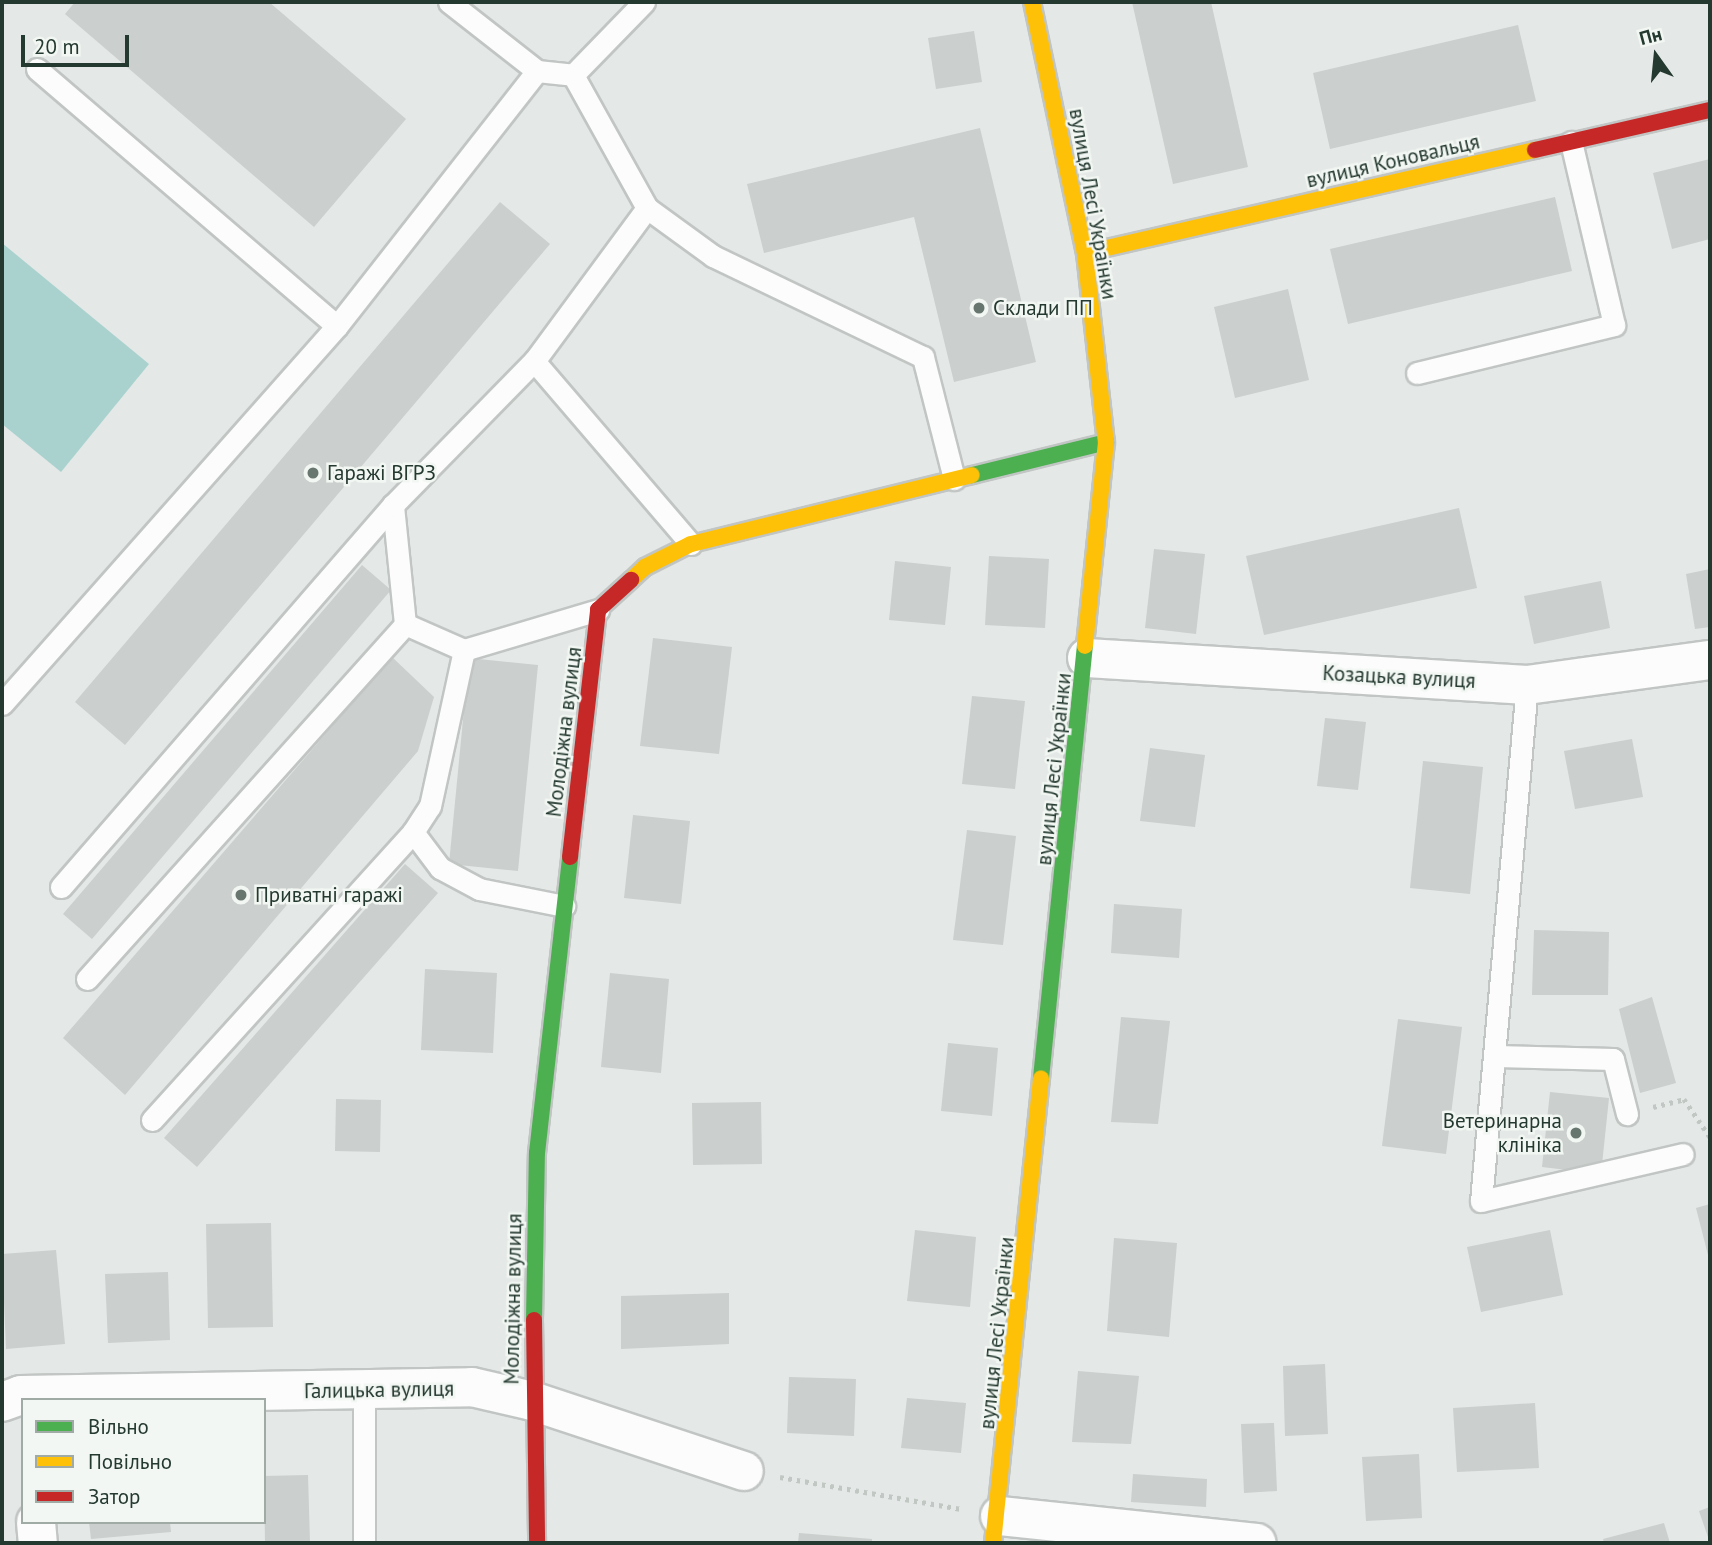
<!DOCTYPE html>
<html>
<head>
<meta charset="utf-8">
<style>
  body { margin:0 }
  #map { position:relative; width:1712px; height:1545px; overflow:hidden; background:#e4e8e6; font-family:"PT Sans",sans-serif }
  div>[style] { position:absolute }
  .water>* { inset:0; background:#a9d2cf }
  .building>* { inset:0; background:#cbcfcd }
  .path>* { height:4.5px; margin-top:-2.25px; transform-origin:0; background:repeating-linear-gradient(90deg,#c1c8c4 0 3.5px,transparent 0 8.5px) }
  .roads { filter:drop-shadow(2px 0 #c1c5c3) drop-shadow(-2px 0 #c1c5c3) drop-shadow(0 2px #c1c5c3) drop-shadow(0 -2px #c1c5c3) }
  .lane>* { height:21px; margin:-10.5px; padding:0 10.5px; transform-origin:10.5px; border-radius:10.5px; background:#fbfcfb }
  .street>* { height:38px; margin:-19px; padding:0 19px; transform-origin:19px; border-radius:19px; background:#fbfcfb }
  .fast>* { height:16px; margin:-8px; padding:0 8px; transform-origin:8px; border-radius:8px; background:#4caf50 }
  .slow>* { height:16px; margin:-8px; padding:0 8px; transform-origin:8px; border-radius:8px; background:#ffc107 }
  .jam>* { height:16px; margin:-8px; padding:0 8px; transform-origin:8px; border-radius:8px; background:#c62828 }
  .dots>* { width:19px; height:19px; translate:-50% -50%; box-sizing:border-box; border:4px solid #f2f7f3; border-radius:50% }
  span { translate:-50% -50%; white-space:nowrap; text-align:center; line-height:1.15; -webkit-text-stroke:5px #f2f7f3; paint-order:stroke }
  .street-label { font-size:21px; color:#24392f }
  .poi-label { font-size:21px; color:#24392f }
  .left { translate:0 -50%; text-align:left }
  .right { translate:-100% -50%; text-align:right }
  .frame { position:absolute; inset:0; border:4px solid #24392f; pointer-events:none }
  .legend { position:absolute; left:21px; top:1398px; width:245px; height:126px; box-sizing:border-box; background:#f2f7f3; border:2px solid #a0aba5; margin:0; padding:9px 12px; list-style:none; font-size:21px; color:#24392f }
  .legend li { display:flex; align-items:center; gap:14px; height:35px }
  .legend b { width:35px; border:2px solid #a0aba5 }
  .north { position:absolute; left:1621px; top:21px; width:70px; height:70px; -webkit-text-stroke:5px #f2f7f3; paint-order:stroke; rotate:345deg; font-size:19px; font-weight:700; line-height:28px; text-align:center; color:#24392f }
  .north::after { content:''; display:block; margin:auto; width:24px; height:32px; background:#24392f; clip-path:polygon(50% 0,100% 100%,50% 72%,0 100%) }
  .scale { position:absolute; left:21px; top:35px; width:108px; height:32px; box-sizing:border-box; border:4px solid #24392f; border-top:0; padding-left:9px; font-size:21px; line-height:24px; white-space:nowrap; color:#24392f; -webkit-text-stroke:5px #f2f7f3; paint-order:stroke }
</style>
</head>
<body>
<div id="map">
  <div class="water">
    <div style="clip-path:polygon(2px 243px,149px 364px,61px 472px,2px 424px)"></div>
  </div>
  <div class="building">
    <div style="clip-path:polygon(75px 2px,269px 2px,406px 119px,314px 227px,65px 14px)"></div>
    <div style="clip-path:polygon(1132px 2px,1211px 2px,1248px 167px,1173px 184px)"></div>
    <div style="clip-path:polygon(1518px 25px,1536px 101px,1330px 149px,1313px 73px)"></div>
    <div style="clip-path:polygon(974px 31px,982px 82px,936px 89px,928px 38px)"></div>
    <div style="clip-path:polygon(980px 128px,1036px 362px,954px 382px,914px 217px,764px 253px,747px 184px)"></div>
    <div style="clip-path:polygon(1710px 159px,1710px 239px,1672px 249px,1653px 173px)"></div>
    <div style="clip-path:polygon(1555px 197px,1572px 271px,1348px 324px,1330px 249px)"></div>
    <div style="clip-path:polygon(500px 202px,550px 244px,125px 745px,75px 702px)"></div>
    <div style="clip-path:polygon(1288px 289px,1309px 380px,1235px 398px,1214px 307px)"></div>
    <div style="clip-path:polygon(1459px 508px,1477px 588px,1264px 635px,1246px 556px)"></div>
    <div style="clip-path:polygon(1154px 549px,1205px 554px,1196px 634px,1145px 628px)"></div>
    <div style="clip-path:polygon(989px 556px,1049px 559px,1045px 628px,985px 625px)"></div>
    <div style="clip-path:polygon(895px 561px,951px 567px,945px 625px,889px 620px)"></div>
    <div style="clip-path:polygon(362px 565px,391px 590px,92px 939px,63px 914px)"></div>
    <div style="clip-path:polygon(1710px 569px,1710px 627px,1695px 629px,1686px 574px)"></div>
    <div style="clip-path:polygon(1601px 581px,1610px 628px,1534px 644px,1524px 596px)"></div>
    <div style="clip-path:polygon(653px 638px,732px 647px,719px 754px,640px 746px)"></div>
    <div style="clip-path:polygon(392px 657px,434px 697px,418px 751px,125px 1095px,63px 1038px)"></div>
    <div style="clip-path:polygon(469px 658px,538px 665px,518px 871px,449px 864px)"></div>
    <div style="clip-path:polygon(972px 696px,1025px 701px,1015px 789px,962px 784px)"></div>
    <div style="clip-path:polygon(1325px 718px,1366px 722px,1358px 790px,1317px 786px)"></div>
    <div style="clip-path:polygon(1632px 739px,1643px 797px,1575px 809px,1564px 751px)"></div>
    <div style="clip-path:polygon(1150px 748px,1205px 755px,1195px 827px,1140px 821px)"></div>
    <div style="clip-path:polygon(1423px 761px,1483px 767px,1470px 894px,1410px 888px)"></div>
    <div style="clip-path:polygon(633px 815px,690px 821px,681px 904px,624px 898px)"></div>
    <div style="clip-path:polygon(967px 830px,1016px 836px,1003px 945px,953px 940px)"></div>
    <div style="clip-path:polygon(405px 864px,438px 893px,197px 1167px,164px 1138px)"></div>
    <div style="clip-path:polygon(1114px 904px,1182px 909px,1179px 958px,1111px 953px)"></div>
    <div style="clip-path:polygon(1534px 930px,1609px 932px,1608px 995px,1532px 995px)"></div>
    <div style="clip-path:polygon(425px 969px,497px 973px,493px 1053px,421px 1050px)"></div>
    <div style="clip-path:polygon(610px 973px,669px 979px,661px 1073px,601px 1067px)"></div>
    <div style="clip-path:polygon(1652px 997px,1676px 1083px,1640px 1093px,1619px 1009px)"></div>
    <div style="clip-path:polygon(1121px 1017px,1170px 1021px,1158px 1124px,1111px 1122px)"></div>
    <div style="clip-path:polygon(1398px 1019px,1462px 1027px,1446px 1154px,1382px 1146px)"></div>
    <div style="clip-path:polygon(948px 1043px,998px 1048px,992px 1116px,941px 1111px)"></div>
    <div style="clip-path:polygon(1550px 1092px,1609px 1098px,1601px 1174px,1542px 1167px)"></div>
    <div style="clip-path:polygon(336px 1099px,381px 1100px,380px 1152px,335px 1151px)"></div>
    <div style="clip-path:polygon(761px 1102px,762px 1164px,693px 1165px,692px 1103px)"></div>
    <div style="clip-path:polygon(1710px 1204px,1710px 1259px,1709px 1259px,1696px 1208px)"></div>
    <div style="clip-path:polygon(271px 1223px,273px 1327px,208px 1328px,206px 1224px)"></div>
    <div style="clip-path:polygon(915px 1230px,976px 1237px,970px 1307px,907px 1301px)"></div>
    <div style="clip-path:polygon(1550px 1230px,1563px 1295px,1481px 1312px,1467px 1247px)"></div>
    <div style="clip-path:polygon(1114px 1238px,1177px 1243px,1169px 1337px,1107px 1331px)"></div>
    <div style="clip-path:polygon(56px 1250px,65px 1344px,6px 1349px,2px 1254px)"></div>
    <div style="clip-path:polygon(168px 1272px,170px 1340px,108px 1343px,105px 1274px)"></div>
    <div style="clip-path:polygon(729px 1293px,729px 1344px,621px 1349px,621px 1296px)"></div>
    <div style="clip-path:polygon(1325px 1364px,1328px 1434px,1285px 1436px,1283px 1366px)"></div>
    <div style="clip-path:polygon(1078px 1371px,1139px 1376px,1131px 1444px,1072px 1442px)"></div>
    <div style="clip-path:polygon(789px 1377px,856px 1379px,854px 1436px,787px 1433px)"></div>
    <div style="clip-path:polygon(907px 1398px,966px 1403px,961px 1453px,901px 1448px)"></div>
    <div style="clip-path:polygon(1535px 1403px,1539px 1468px,1457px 1472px,1453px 1408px)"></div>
    <div style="clip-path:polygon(1274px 1423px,1277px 1491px,1244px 1493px,1241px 1424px)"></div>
    <div style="clip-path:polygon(1419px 1454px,1422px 1518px,1366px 1521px,1362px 1457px)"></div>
    <div style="clip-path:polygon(1133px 1474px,1207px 1479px,1206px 1507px,1131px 1502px)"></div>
    <div style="clip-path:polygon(308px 1475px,310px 1543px,265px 1543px,264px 1476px)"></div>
    <div style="clip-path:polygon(1710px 1507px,1710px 1543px,1699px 1511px)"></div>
    <div style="clip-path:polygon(89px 1522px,170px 1522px,171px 1532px,91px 1539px)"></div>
    <div style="clip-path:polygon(1664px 1523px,1670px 1543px,1604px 1543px,1603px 1539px)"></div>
    <div style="clip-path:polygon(799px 1533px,872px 1539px,872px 1543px,798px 1543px)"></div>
  </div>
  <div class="path">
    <div style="left:1653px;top:1107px;width:32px;rotate:-14deg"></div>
    <div style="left:1684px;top:1099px;width:46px;rotate:55.6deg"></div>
    <div style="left:780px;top:1477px;width:184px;rotate:10deg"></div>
  </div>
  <div class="roads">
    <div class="lane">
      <div style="left:449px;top:2px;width:112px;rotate:38.1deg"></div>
      <div style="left:537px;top:71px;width:36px;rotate:6deg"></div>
      <div style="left:573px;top:75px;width:152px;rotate:60.9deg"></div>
      <div style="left:647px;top:208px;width:82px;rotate:36deg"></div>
      <div style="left:713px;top:256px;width:233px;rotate:25.7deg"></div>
      <div style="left:923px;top:357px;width:126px;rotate:75.7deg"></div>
      <div style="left:37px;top:69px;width:395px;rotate:40.6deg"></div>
      <div style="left:573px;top:75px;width:102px;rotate:-45.8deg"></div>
      <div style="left:647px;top:208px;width:190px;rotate:126.4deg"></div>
      <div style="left:534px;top:361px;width:241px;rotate:49.4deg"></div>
      <div style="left:1417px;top:373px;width:203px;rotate:-13.7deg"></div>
      <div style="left:1614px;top:325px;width:188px;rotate:-103.2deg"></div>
      <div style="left:405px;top:624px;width:64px;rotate:23.8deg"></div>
      <div style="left:464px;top:650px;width:140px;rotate:-16.6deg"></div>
      <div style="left:1527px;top:685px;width:518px;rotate:95.09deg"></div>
      <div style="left:1481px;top:1201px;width:207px;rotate:-13.1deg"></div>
      <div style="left:2px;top:704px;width:505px;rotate:-48.45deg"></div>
      <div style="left:337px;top:326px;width:324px;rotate:-51.9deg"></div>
      <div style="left:413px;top:832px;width:45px;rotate:53.1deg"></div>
      <div style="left:440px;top:868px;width:44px;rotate:28.3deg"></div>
      <div style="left:479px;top:889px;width:87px;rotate:11.3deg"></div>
      <div style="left:61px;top:887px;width:506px;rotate:-49.01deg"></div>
      <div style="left:87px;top:979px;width:477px;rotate:-48.1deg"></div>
      <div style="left:405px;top:624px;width:120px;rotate:-95.8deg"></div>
      <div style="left:393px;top:505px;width:202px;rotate:-45.6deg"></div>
      <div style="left:1496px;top:1056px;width:117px;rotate:1.5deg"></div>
      <div style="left:1613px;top:1059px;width:57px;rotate:75.7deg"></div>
      <div style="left:152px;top:1120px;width:389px;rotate:-47.8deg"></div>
      <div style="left:413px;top:832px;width:31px;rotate:-57deg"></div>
      <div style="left:430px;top:806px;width:160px;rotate:-77.7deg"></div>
      <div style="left:364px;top:1543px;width:152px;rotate:-90deg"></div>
    </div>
    <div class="street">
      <div style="left:1087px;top:658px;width:441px;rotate:3.5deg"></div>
      <div style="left:1527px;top:685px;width:185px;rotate:-7.8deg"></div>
      <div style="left:2px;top:1402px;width:20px;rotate:-20deg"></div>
      <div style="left:21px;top:1395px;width:451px;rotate:-1deg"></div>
      <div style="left:472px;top:1387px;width:62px;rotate:13.1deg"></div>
      <div style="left:532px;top:1401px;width:223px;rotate:18.3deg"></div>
      <div style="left:1000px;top:1516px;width:258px;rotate:6deg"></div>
      <div style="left:36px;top:1522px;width:21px;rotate:85deg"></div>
    </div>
    <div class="fast">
      <div style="left:972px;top:475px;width:138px;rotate:-13.8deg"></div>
      <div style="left:1041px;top:1078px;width:434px;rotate:-84.2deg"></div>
      <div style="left:534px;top:1320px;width:167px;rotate:-89deg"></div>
      <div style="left:537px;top:1153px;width:298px;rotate:-83.6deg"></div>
    </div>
    <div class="slow">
      <div style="left:1032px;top:2px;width:257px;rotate:78.1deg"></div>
      <div style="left:1085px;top:253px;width:190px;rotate:83.7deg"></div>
      <div style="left:1106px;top:442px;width:205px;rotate:95.9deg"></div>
      <div style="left:1085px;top:253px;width:462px;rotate:-12.9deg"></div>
      <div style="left:631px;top:580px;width:19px;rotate:-43deg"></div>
      <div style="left:645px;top:567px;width:51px;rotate:-26.6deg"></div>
      <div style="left:691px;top:544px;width:289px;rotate:-13.8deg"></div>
      <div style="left:993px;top:1543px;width:467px;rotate:-84.1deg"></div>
    </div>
    <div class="jam">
      <div style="left:1535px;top:150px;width:180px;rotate:-12.9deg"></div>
      <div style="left:570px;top:857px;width:249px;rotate:-83.5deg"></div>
      <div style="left:598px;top:610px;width:45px;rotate:-42.3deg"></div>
      <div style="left:534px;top:1320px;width:223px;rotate:89.2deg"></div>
    </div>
  </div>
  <div class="dots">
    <div style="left:979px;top:308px;background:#67766f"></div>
    <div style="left:313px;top:473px;background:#67766f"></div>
    <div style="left:241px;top:895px;background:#67766f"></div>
    <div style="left:1576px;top:1133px;background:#67766f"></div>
  </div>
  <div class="street-label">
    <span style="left:1393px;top:161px;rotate:-13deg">вулиця Коновальця</span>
    <span style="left:1093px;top:204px;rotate:80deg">вулиця Лесі Українки</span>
    <span style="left:1399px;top:677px;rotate:3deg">Козацька вулиця</span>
    <span style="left:564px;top:732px;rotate:-83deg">Молодіжна вулиця</span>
    <span style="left:1054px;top:769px;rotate:-84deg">вулиця Лесі Українки</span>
    <span style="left:513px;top:1299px;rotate:-89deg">Молодіжна вулиця</span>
    <span style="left:997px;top:1333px;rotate:-84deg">вулиця Лесі Українки</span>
    <span style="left:379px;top:1390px;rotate:-1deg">Галицька вулиця</span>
  </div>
  <div class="poi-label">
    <span class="left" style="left:993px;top:308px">Склади ПП</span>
    <span class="left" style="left:327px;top:473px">Гаражі ВГРЗ</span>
    <span class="left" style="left:255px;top:895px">Приватні гаражі</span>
    <span class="right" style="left:1562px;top:1133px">Ветеринарна<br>клініка</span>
  </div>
  <div class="frame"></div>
  <ul class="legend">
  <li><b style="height:9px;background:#4caf50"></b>Вільно</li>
  <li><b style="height:9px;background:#ffc107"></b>Повільно</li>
  <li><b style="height:9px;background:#c62828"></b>Затор</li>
  </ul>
  <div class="north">Пн</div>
  <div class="scale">20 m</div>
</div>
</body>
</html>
